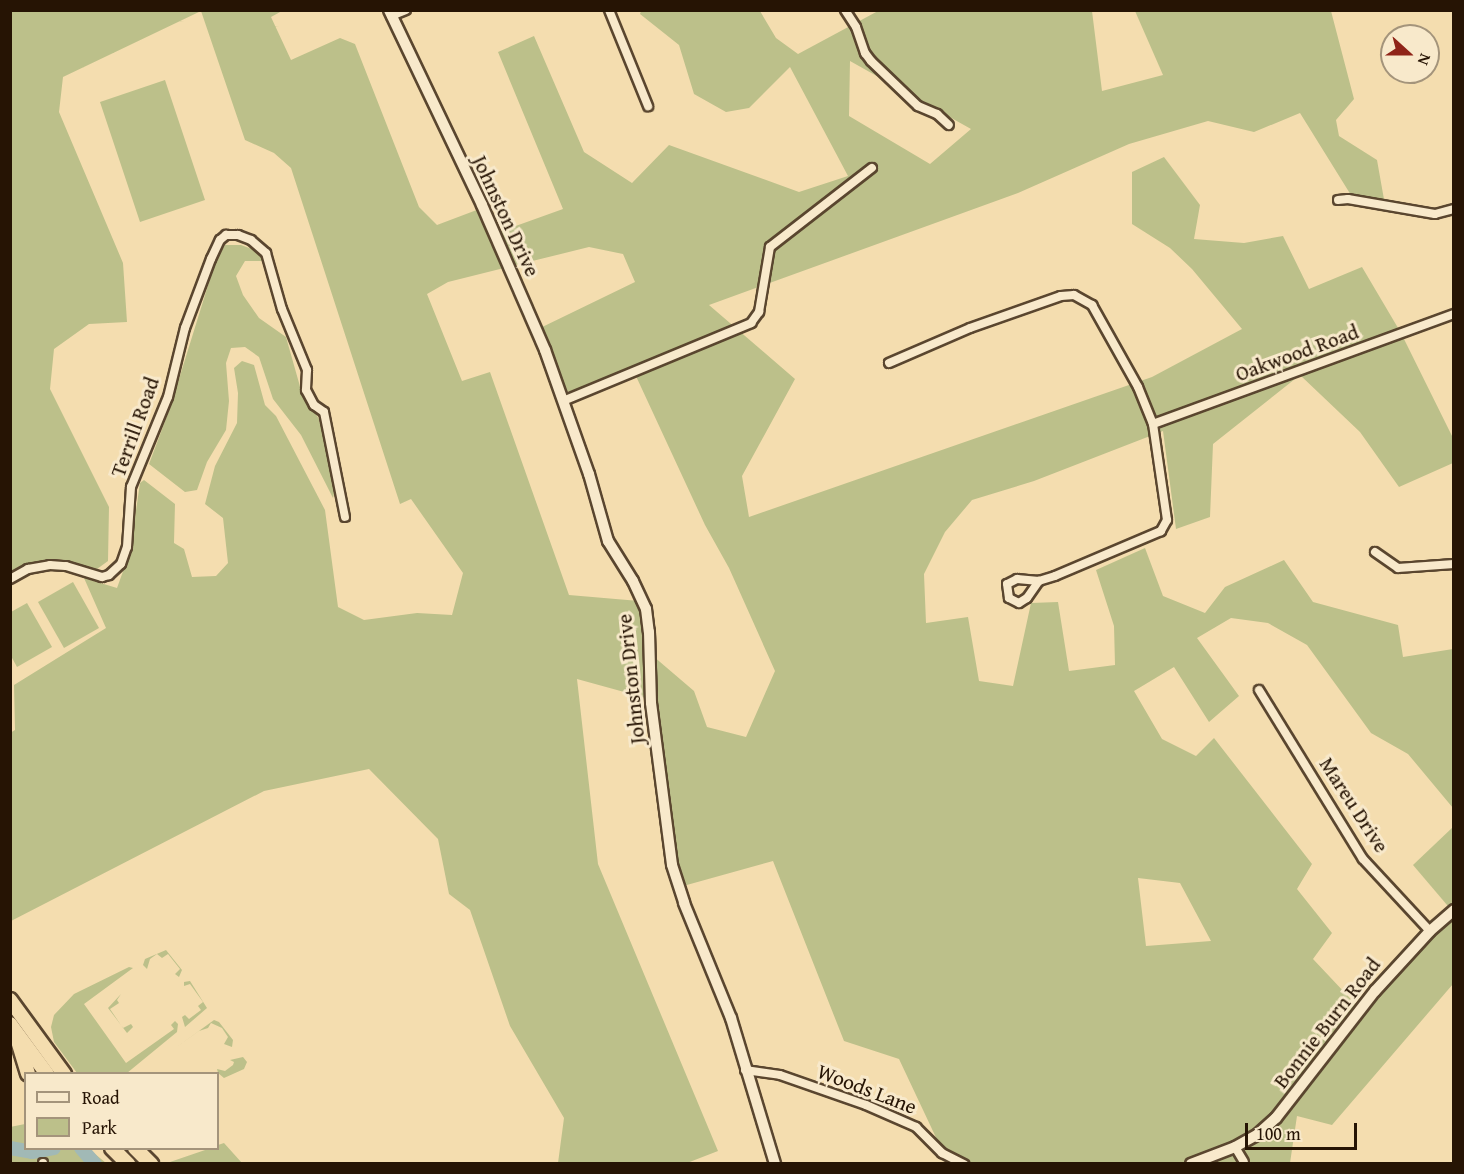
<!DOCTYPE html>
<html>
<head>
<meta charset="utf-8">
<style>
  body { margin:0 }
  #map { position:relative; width:1464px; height:1174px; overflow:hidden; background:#f4ddaf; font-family:"Gentium Book Plus",serif }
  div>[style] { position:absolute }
  .green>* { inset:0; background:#bcc08a }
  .river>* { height:14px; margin:-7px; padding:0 7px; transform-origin:7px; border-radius:7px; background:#a1b9b6 }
  .roads { filter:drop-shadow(2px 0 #5a462f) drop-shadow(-2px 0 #5a462f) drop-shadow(0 2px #5a462f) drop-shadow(0 -2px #5a462f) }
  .street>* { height:8px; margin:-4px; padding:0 4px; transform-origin:4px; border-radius:4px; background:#f8e9cb }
  .secondary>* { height:10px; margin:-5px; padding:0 5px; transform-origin:5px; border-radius:5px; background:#f8e9cb }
  .highway>* { height:14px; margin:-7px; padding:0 7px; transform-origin:7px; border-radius:7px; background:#f4ddaf }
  span { translate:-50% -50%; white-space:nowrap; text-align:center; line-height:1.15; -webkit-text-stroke:6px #f8e9cb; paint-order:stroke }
  .street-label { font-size:21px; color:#261404 }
  .frame { position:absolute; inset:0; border:12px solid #261404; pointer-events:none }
  .legend { position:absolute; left:24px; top:1072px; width:195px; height:78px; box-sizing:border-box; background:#f8e9cb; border:2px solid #a4947b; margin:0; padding:8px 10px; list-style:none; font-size:18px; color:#261404 }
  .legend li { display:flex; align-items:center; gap:12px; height:30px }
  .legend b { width:30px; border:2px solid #a4947b }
  .north { position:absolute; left:1380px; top:24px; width:60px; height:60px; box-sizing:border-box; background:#f8e9cb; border:2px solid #a4947b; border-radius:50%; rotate:111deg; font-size:16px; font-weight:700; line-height:24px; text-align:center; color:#261404 }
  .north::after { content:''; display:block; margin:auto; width:21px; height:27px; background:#8f2418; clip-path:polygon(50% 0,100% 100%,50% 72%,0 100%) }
  .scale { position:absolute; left:1245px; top:1123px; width:112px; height:27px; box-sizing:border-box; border:3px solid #261404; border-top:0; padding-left:8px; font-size:18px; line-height:21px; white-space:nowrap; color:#261404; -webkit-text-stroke:4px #f8e9cb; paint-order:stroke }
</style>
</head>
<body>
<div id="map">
  <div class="green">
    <div style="clip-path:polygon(evenodd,11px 11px,282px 11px,271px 17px,291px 60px,340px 38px,355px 44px,419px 207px,437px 225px,482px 208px,493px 234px,563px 209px,498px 52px,534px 36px,584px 152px,632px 183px,669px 145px,799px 192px,848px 176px,790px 67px,749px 108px,726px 112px,694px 94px,679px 45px,640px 14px,641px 11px,760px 11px,776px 38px,798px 54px,878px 11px,1092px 11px,1102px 91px,1163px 75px,1135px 11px,1331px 11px,1354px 99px,1336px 120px,1339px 136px,1377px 160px,1385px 205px,1354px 200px,1300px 113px,1254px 132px,1208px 121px,1129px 144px,1018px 193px,709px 305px,795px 379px,742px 476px,749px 517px,1152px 377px,1242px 329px,1192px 269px,1170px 248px,1132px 224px,1132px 172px,1164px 157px,1200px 205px,1194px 239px,1244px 243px,1283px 236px,1309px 289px,1362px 267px,1401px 333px,1453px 438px,1453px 463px,1399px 487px,1360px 432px,1300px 375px,1213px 444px,1210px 517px,1176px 529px,1163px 431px,1034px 481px,972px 500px,945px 532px,924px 574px,926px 623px,968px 617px,979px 681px,1013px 686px,1031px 603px,1058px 602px,1069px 671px,1115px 665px,1114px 626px,1096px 570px,1145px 548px,1163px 596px,1205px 613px,1225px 587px,1284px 560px,1313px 602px,1398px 625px,1403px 657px,1453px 649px,1453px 808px,1408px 754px,1371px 733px,1307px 645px,1268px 623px,1231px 618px,1197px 638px,1239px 696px,1209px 722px,1174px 667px,1134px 691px,1162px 739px,1196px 756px,1214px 738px,1312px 864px,1297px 889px,1332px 933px,1313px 959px,1362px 1011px,1437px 928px,1453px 914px,1453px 984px,1332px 1125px,1297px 1116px,1290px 1163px,948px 1163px,899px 1059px,844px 1041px,773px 861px,676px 888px,646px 698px,577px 679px,598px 864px,718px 1151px,687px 1163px,558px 1163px,564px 1118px,510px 1026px,470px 910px,449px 894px,438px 839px,369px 769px,264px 791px,11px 921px,10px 733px,15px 730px,14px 685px,106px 628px,84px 578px,117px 588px,130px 552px,140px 483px,144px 480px,175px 504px,174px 543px,184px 549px,192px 577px,216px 576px,228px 563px,223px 518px,205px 504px,215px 466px,237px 423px,238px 393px,234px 368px,242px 361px,254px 365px,265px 405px,276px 416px,325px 510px,338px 607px,364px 620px,417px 613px,452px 615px,463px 573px,411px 499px,400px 504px,291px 168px,274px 153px,245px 140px,201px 11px,63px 77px,59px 112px,123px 263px,127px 322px,89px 324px,54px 349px,50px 389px,109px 507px,108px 561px,97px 569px,58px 559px,24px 566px,11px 574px,11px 11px,850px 61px,971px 129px,930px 164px,849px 116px,850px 61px,11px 11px,589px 247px,623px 254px,635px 282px,534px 331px,559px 394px,635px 374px,705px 525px,729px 568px,775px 671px,746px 737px,707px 727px,694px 691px,646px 650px,639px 601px,569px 595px,490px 372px,462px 381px,427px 294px,448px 282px,589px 247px,11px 11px,1138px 878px,1180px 883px,1211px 941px,1146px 946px,1138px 878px)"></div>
    <div style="clip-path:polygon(165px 80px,205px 200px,140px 222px,100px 102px)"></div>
    <div style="clip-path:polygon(225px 245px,241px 245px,260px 252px,262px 261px,245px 261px,236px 276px,243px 295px,259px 318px,286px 337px,301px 390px,319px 419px,335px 489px,333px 498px,301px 435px,273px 399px,259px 357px,245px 347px,231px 348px,226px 363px,229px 401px,226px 430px,207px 462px,197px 490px,185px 492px,149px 464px,170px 408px,214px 266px)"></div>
    <div style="clip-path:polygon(73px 582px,99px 628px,64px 648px,38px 602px)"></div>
    <div style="clip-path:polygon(27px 603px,52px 647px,17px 667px,11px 656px,11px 612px)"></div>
    <div style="clip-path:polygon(1453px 827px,1453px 912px,1413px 865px)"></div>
    <div style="clip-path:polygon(166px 950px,182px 970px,179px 977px,175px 974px,180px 969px,168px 954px,162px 958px,157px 954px,150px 959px,147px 969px,143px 965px,145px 959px)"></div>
    <div style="clip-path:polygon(129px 967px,133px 968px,84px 1004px,126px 1063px,174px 1029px,171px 1025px,175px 1021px,178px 1024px,177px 1032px,127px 1073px,77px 1073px,54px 1042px,51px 1027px,54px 1015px,74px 994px)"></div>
    <div style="clip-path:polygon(190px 981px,207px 1008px,185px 1027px,182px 1017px,185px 1015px,189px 1019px,201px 1010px,198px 1006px,203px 1002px,190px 984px,184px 986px,184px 982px)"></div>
    <div style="clip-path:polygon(121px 994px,117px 1000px,119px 1003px,110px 1009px,123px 1028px,131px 1024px,133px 1027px,127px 1033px,108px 1008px)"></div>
    <div style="clip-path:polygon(214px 1020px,219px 1022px,233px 1040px,232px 1047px,224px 1044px,228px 1037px,222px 1028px,211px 1023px,208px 1028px,199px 1031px,170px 1052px)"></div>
    <div style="clip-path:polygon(243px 1057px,247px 1062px,244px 1069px,224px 1078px,218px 1073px,217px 1069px,225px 1071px,233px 1065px,234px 1062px,230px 1060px)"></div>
    <div style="clip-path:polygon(25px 1124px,26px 1148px,89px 1149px,106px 1163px,11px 1163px,10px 1127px)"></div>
    <div style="clip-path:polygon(224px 1143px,242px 1163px,170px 1162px,208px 1149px,218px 1148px,218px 1145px)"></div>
  </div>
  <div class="river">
    <div style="left:10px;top:1148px;width:22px;rotate:10deg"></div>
    <div style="left:32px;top:1152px;width:22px;rotate:-10deg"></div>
    <div style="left:81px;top:1148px;width:21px;rotate:49deg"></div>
  </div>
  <div class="roads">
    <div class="street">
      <div style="left:609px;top:10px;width:104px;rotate:67.9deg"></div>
      <div style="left:845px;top:10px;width:20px;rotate:57deg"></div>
      <div style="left:856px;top:27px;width:28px;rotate:71deg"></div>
      <div style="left:865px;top:53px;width:10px;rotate:53deg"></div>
      <div style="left:871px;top:61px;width:65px;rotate:43.8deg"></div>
      <div style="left:918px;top:106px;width:21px;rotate:23deg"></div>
      <div style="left:937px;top:114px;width:16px;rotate:43deg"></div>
      <div style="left:391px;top:16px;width:16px;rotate:-22deg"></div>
      <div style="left:1338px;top:200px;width:10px;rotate:-6deg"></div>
      <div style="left:1348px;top:199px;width:88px;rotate:9.8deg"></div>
      <div style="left:1435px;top:214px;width:20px;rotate:-15deg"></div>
      <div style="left:889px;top:363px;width:88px;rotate:-23.4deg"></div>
      <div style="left:970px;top:328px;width:96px;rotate:-19.4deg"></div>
      <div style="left:1061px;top:296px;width:13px;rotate:-4deg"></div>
      <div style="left:1074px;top:295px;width:21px;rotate:29deg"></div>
      <div style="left:1092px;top:305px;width:94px;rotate:60.7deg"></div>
      <div style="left:1138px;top:387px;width:40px;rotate:68deg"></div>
      <div style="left:1153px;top:424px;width:97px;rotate:81.7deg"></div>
      <div style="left:1167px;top:520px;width:13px;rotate:119deg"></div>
      <div style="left:1161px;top:531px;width:115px;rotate:157deg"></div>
      <div style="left:1055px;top:576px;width:17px;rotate:163deg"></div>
      <div style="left:1039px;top:581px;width:22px;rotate:-175deg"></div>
      <div style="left:1017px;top:579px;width:11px;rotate:153deg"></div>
      <div style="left:1007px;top:584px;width:14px;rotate:82deg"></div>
      <div style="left:1009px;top:598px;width:11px;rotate:27deg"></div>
      <div style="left:1019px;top:603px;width:9px;rotate:-32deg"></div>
      <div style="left:1027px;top:598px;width:21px;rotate:-55deg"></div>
      <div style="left:563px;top:401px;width:204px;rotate:-22.5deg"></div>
      <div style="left:751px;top:323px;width:14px;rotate:-54deg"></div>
      <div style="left:759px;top:312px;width:66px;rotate:-80.4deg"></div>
      <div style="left:770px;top:247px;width:129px;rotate:-37.8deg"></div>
      <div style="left:1153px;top:424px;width:320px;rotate:-20.1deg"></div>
      <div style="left:1375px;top:552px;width:28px;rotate:35deg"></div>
      <div style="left:1398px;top:568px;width:56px;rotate:-4.1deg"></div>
      <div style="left:10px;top:579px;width:21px;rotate:-29deg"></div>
      <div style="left:28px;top:569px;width:22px;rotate:-10deg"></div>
      <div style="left:50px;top:565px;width:16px;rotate:4deg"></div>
      <div style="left:66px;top:566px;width:38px;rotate:17deg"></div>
      <div style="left:102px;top:577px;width:7px;rotate:-16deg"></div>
      <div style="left:109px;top:575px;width:16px;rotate:-43deg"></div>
      <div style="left:121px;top:564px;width:18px;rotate:-71deg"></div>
      <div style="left:127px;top:547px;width:60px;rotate:-86.2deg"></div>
      <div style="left:131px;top:487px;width:97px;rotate:-67.7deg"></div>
      <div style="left:168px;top:397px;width:71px;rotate:-76.2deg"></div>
      <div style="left:185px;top:328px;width:74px;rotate:-69.4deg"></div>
      <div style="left:211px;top:259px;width:21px;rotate:-65deg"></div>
      <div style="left:220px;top:240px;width:8px;rotate:-40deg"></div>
      <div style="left:226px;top:235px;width:12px"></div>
      <div style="left:238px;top:235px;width:14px;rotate:21deg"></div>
      <div style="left:251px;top:240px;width:20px;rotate:41deg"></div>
      <div style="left:266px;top:253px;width:58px;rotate:74.1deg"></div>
      <div style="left:282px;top:309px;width:66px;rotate:67.7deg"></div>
      <div style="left:307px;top:370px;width:20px;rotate:93deg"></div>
      <div style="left:306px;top:390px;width:17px;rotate:62deg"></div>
      <div style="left:314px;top:405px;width:12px;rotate:35deg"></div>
      <div style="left:324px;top:412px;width:107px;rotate:78.7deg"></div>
      <div style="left:1259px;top:690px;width:198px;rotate:58.4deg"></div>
      <div style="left:1363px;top:859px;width:98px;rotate:47.1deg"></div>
      <div style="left:745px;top:1070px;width:35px;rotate:8deg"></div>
      <div style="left:780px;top:1075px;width:91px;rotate:19.2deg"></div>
      <div style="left:866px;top:1105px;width:55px;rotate:23.7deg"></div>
      <div style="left:916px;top:1127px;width:37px;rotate:45deg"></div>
      <div style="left:942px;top:1153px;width:25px;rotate:27deg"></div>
      <div style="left:1235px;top:1147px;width:17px;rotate:59deg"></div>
      <div style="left:43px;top:1164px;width:1px;rotate:-90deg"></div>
    </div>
    <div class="secondary">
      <div style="left:389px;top:10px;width:216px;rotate:64.5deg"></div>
      <div style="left:482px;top:205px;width:158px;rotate:66.5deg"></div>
      <div style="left:545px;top:350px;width:132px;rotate:70.5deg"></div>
      <div style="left:589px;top:474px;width:70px;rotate:74.2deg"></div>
      <div style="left:608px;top:541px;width:47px;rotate:58deg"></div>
      <div style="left:633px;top:581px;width:31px;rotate:65deg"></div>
      <div style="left:646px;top:609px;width:23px;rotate:83deg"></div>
      <div style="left:649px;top:632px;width:71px;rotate:88.4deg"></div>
      <div style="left:651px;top:703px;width:163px;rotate:82.6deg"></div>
      <div style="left:672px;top:865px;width:40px;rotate:72deg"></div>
      <div style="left:684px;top:903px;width:124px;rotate:67.8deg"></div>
      <div style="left:731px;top:1018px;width:152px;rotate:73.2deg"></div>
      <div style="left:1191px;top:1164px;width:47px;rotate:-21.1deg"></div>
      <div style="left:1235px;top:1147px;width:26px;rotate:-29deg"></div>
      <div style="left:1258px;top:1134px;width:24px;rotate:-42deg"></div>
      <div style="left:1276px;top:1118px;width:161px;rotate:-52.1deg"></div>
      <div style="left:1375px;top:991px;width:81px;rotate:-47.5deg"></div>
      <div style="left:1430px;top:931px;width:32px;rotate:-41deg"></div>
    </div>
    <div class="highway">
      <div style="left:10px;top:1000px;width:92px;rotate:53.9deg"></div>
      <div style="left:10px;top:1024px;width:62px;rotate:53.5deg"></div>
      <div style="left:18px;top:1041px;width:34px;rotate:73deg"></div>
      <div style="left:112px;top:1148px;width:23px;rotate:45deg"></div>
      <div style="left:135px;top:1148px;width:23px;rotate:45deg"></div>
    </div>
  </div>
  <div class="street-label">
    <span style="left:506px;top:216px;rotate:65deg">Johnston Drive</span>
    <span style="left:1297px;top:353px;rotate:-20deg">Oakwood Road</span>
    <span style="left:135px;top:427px;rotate:-70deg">Terrill Road</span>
    <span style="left:631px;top:679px;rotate:-96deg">Johnston Drive</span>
    <span style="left:1354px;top:805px;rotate:57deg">Mareu Drive</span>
    <span style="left:1327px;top:1023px;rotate:-52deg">Bonnie Burn Road</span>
    <span style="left:867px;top:1089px;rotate:21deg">Woods Lane</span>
  </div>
  <div class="frame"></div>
  <ul class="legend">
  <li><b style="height:8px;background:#f8e9cb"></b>Road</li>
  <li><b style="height:16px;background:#bcc08a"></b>Park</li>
  </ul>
  <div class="north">N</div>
  <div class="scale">100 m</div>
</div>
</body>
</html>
